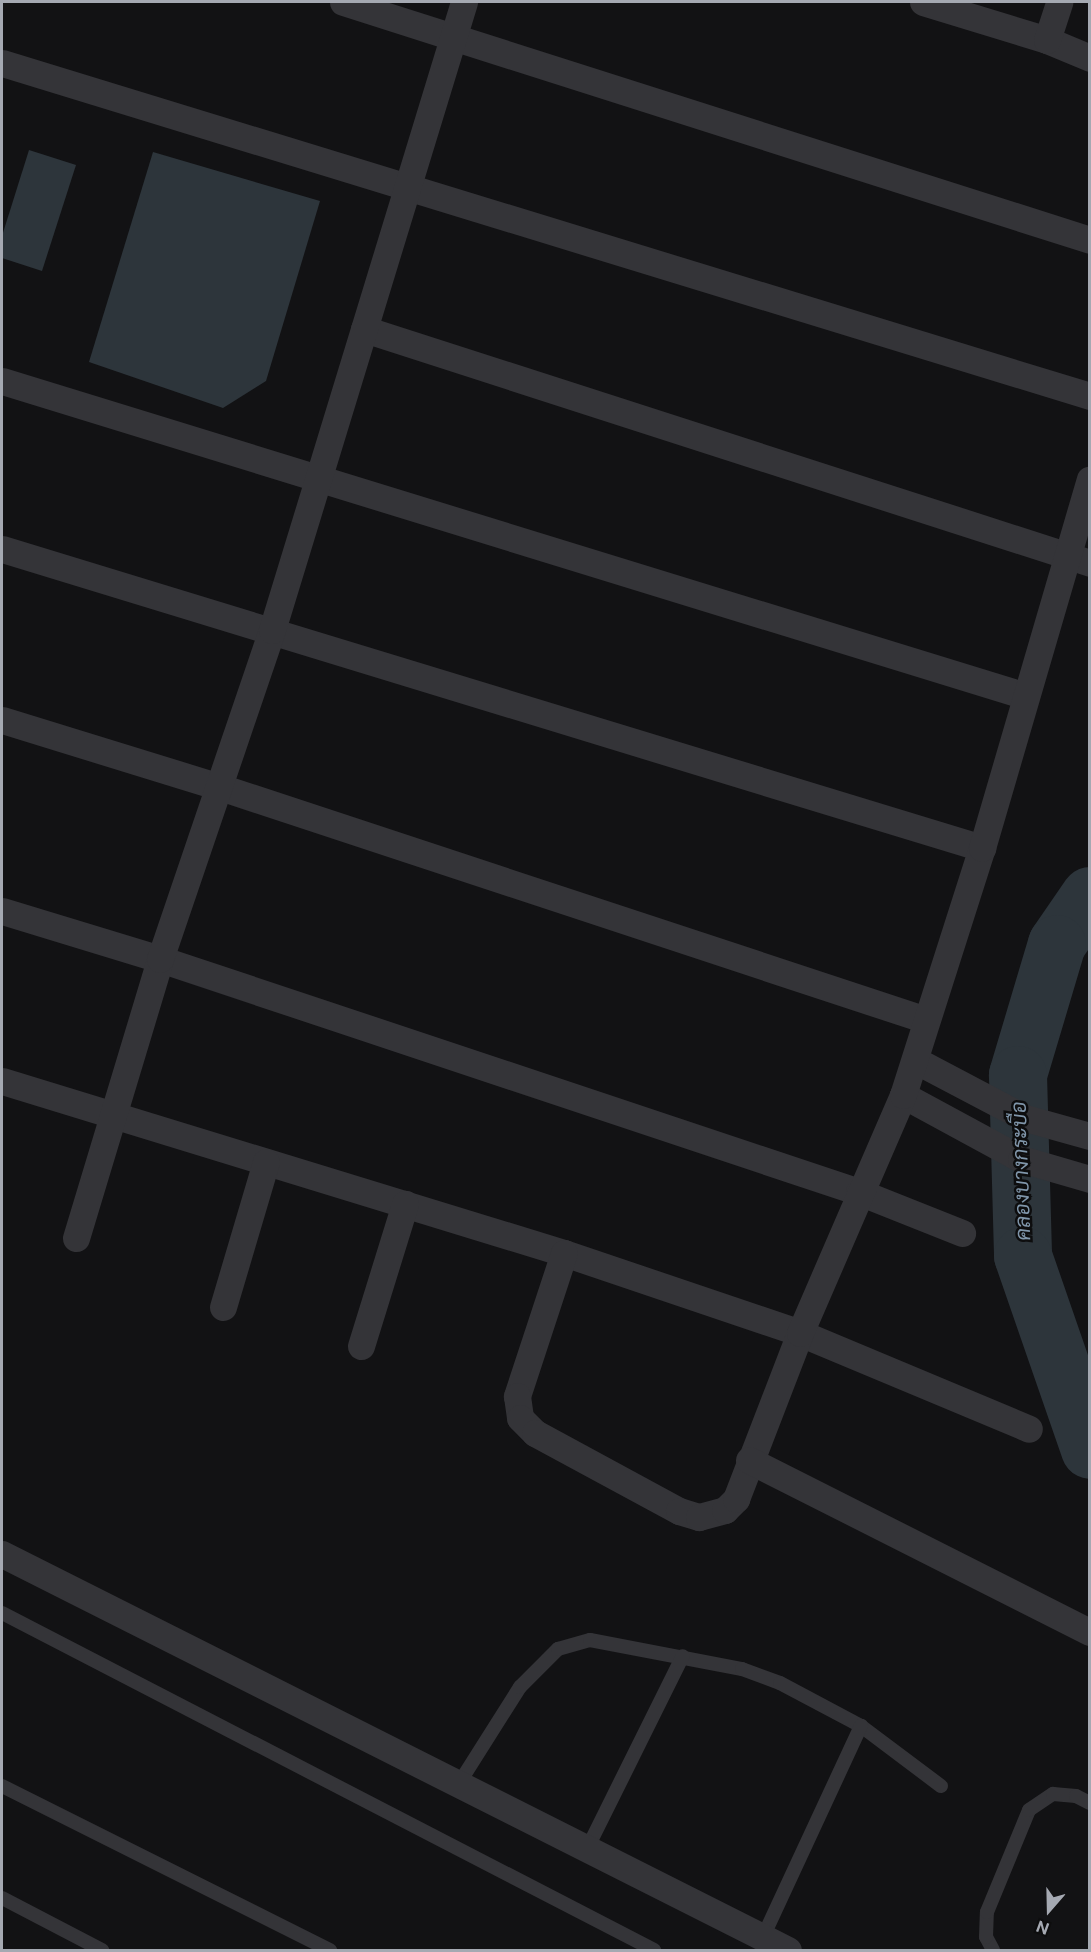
<!DOCTYPE html>
<html>
<head>
<meta charset="utf-8">
<style>
  body { margin:0 }
  #map { position:relative; width:1091px; height:1952px; overflow:hidden; background:#121214; font-family:"Public Sans",Sarabun,sans-serif }
  div>[style] { position:absolute }
  .water>* { inset:0; background:#2d353b }
  .river>* { height:58px; margin:-29px; padding:0 29px; transform-origin:29px; border-radius:29px; background:#2d353b }
  .lane>* { height:14px; margin:-7px; padding:0 7px; transform-origin:7px; border-radius:7px; background:#343438 }
  .street>* { height:27px; margin:-13.5px; padding:0 13.5px; transform-origin:13.5px; border-radius:13.5px; background:#343438 }
  span { translate:-50% -50%; white-space:nowrap; text-align:center; line-height:1.15; -webkit-text-stroke:5px #0d0d0e; paint-order:stroke }
  .water-label { font-size:21px; color:#8096aa; font-style:italic }
  .frame { position:absolute; inset:0; border:3px solid #a5a9b2; pointer-events:none }
  .north { position:absolute; left:1019px; top:1880px; width:60px; height:60px; -webkit-text-stroke:4px #0d0d0e; paint-order:stroke; rotate:200deg; font-size:16px; font-weight:700; line-height:24px; text-align:center; color:#a5a9b2 }
  .north::after { content:''; display:block; margin:auto; width:21px; height:27px; background:#a5a9b2; clip-path:polygon(50% 0,100% 100%,50% 72%,0 100%) }
</style>
</head>
<body>
<div id="map">
  <div class="water">
    <div style="clip-path:polygon(29px 150px,76px 165px,42px 271px,2px 258px,2px 236px)"></div>
    <div style="clip-path:polygon(153px 152px,320px 201px,266px 381px,223px 408px,89px 362px)"></div>
  </div>
  <div class="river">
    <div style="left:1090px;top:896px;width:58px;rotate:124.5deg"></div>
    <div style="left:1057px;top:944px;width:137px;rotate:106.6deg"></div>
    <div style="left:1018px;top:1075px;width:181px;rotate:88.4deg"></div>
    <div style="left:1023px;top:1256px;width:205px;rotate:70.9deg"></div>
  </div>
  <div class="lane">
    <div style="left:2px;top:1613px;width:734px;rotate:27.33deg"></div>
    <div style="left:458px;top:1785px;width:116px;rotate:-57.7deg"></div>
    <div style="left:520px;top:1687px;width:54px;rotate:-45deg"></div>
    <div style="left:558px;top:1649px;width:33px;rotate:-16deg"></div>
    <div style="left:590px;top:1640px;width:155px;rotate:10.8deg"></div>
    <div style="left:742px;top:1669px;width:40px;rotate:20.2deg"></div>
    <div style="left:780px;top:1683px;width:92px;rotate:28deg"></div>
    <div style="left:861px;top:1726px;width:100px;rotate:36.9deg"></div>
    <div style="left:2px;top:1786px;width:367px;rotate:26.6deg"></div>
    <div style="left:588px;top:1847px;width:213px;rotate:-63.6deg"></div>
    <div style="left:2px;top:1898px;width:113px;rotate:27.5deg"></div>
    <div style="left:763px;top:1937px;width:233px;rotate:-65.1deg"></div>
    <div style="left:993px;top:1950px;width:15px;rotate:-118deg"></div>
    <div style="left:986px;top:1937px;width:25px;rotate:-88deg"></div>
    <div style="left:987px;top:1912px;width:110px;rotate:-67.6deg"></div>
    <div style="left:1029px;top:1810px;width:29px;rotate:-34deg"></div>
    <div style="left:1053px;top:1794px;width:23px;rotate:5deg"></div>
    <div style="left:1076px;top:1796px;width:16px;rotate:27deg"></div>
  </div>
  <div class="street">
    <div style="left:343px;top:2px;width:784px;rotate:17.67deg"></div>
    <div style="left:923px;top:2px;width:130px;rotate:17deg"></div>
    <div style="left:1047px;top:40px;width:47px;rotate:22.7deg"></div>
    <div style="left:1047px;top:40px;width:40px;rotate:-72deg"></div>
    <div style="left:2px;top:63px;width:1138px;rotate:17.02deg"></div>
    <div style="left:364px;top:329px;width:763px;rotate:17.86deg"></div>
    <div style="left:2px;top:381px;width:1071px;rotate:17.1deg"></div>
    <div style="left:2px;top:549px;width:1025px;rotate:16.97deg"></div>
    <div style="left:2px;top:720px;width:228px;rotate:17.1deg"></div>
    <div style="left:220px;top:787px;width:743px;rotate:18.26deg"></div>
    <div style="left:2px;top:911px;width:165px;rotate:16.9deg"></div>
    <div style="left:160px;top:959px;width:737px;rotate:18.43deg"></div>
    <div style="left:859px;top:1192px;width:111px;rotate:21.7deg"></div>
    <div style="left:915px;top:1060px;width:124px;rotate:27.8deg"></div>
    <div style="left:1025px;top:1118px;width:67px;rotate:15.5deg"></div>
    <div style="left:2px;top:1081px;width:588px;rotate:17.02deg"></div>
    <div style="left:564px;top:1253px;width:249px;rotate:18.7deg"></div>
    <div style="left:800px;top:1333px;width:248px;rotate:22.7deg"></div>
    <div style="left:903px;top:1095px;width:134px;rotate:28.5deg"></div>
    <div style="left:1021px;top:1159px;width:72px;rotate:16.2deg"></div>
    <div style="left:76px;top:1238px;width:291px;rotate:-73.2deg"></div>
    <div style="left:160px;top:959px;width:348px;rotate:-71.2deg"></div>
    <div style="left:272px;top:630px;width:657px;rotate:-73deg"></div>
    <div style="left:564px;top:1253px;width:151px;rotate:108.2deg"></div>
    <div style="left:517px;top:1396px;width:22px;rotate:82deg"></div>
    <div style="left:520px;top:1418px;width:21px;rotate:45deg"></div>
    <div style="left:535px;top:1433px;width:164px;rotate:28.4deg"></div>
    <div style="left:679px;top:1511px;width:21px;rotate:17deg"></div>
    <div style="left:699px;top:1517px;width:27px;rotate:-15deg"></div>
    <div style="left:725px;top:1510px;width:16px;rotate:-45deg"></div>
    <div style="left:736px;top:1499px;width:178px;rotate:-68.9deg"></div>
    <div style="left:800px;top:1333px;width:259px;rotate:-66.6deg"></div>
    <div style="left:903px;top:1095px;width:259px;rotate:-72.3deg"></div>
    <div style="left:982px;top:848px;width:384px;rotate:-73.7deg"></div>
    <div style="left:223px;top:1307px;width:151px;rotate:-73.5deg"></div>
    <div style="left:361px;top:1346px;width:149px;rotate:-72.8deg"></div>
    <div style="left:749px;top:1460px;width:382px;rotate:26.8deg"></div>
    <div style="left:2px;top:1554px;width:880px;rotate:26.74deg"></div>
  </div>
  <div class="water-label">
    <span style="left:1021px;top:1171px;rotate:-92deg">คลองบางกระบือ</span>
  </div>
  <div class="frame"></div>
  <div class="north">N</div>
</div>
</body>
</html>
